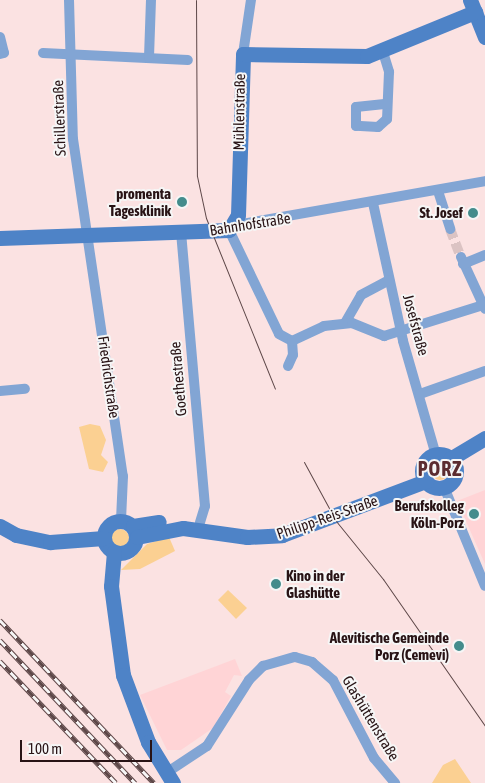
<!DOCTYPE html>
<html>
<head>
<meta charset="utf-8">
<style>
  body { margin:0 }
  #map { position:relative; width:485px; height:783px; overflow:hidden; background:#fbe2e2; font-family:"Asap Condensed",sans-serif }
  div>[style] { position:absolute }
  .built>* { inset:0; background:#ffd4d6 }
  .green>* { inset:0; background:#fbd092 }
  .round { border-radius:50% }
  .street-tunnel>* { height:10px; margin-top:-5px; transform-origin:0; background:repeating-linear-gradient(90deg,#dbc3c3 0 10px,transparent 0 15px) }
  .street>* { height:10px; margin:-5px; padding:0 5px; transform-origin:5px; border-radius:5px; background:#82a5d4 }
  .secondary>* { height:15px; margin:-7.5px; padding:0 7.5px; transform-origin:7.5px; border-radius:7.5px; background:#4e83c7 }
  .secondary>.ring { margin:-7.5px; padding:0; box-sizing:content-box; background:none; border:15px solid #4e83c7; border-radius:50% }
  .tram>* { height:1px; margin:-0.5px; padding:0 0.5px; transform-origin:0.5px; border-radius:0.5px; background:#5d4748 }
  .rail>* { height:4.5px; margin-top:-2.25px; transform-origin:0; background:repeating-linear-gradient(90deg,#f6f6f6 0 8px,#5d4748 0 16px); box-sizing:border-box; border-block:1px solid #5d4748 }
  .dots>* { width:14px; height:14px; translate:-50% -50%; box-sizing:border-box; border:2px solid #f6f6f6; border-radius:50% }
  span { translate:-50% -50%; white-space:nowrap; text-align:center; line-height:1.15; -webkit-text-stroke:4px #f6f6f6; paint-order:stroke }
  .street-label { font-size:15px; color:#281315 }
  .poi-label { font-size:15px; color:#281315; font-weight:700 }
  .right { translate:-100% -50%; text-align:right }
  .left { translate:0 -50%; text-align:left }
  .district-label { font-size:20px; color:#5c2c30; font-weight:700; letter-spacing:1px }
  .scale { position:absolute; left:20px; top:740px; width:132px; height:22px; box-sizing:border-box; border:2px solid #281315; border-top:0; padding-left:6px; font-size:15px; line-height:18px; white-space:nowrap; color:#281315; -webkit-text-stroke:4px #f6f6f6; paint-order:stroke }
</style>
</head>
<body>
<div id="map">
  <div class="built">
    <div style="clip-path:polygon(485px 490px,485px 564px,457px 501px)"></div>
    <div style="clip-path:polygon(235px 659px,242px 676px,234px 675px,225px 692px,231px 696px,213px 728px,181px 750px,167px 750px,140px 695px)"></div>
  </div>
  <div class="green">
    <div style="clip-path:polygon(90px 424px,100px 426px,106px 440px,101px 455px,108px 462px,103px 472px,89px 469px,79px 427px)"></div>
    <div class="round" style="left:431px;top:462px;width:18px;height:18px"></div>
    <div class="round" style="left:111px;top:529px;width:18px;height:18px"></div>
    <div style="clip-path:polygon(169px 537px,175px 551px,140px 569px,121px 570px,147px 544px)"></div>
    <div style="clip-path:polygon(228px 590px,247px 608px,236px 619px,218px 600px)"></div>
    <div style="clip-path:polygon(455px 759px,471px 783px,432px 783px,443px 765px)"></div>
  </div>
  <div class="street-tunnel">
    <div style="left:450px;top:229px;width:30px;rotate:69deg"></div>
  </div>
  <div class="street">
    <div style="left:69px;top:0;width:139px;rotate:88.4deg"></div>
    <div style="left:73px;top:139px;width:341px;rotate:81.6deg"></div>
    <div style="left:123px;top:476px;width:44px;rotate:92.6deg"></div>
    <div style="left:0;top:37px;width:16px;rotate:76deg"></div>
    <div style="left:4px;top:53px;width:4px;rotate:166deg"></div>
    <div style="left:383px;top:52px;width:21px;rotate:73deg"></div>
    <div style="left:389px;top:72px;width:47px;rotate:92.4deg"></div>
    <div style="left:387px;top:119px;width:12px;rotate:138deg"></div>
    <div style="left:378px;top:127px;width:22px;rotate:-177deg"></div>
    <div style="left:356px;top:126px;width:19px;rotate:-90deg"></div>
    <div style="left:356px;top:107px;width:31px;rotate:-6deg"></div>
    <div style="left:43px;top:53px;width:145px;rotate:2.8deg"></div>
    <div style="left:243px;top:54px;width:55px;rotate:-81.6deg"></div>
    <div style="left:149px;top:57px;width:57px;rotate:-88deg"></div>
    <div style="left:438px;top:191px;width:40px;rotate:72deg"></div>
    <div style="left:373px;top:203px;width:141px;rotate:77.7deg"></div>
    <div style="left:403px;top:341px;width:119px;rotate:73.9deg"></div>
    <div style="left:236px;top:225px;width:253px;rotate:-10deg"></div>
    <div style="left:229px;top:230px;width:115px;rotate:64.3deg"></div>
    <div style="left:279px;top:334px;width:15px;rotate:28deg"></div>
    <div style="left:181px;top:232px;width:275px;rotate:85deg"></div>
    <div style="left:205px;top:506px;width:17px;rotate:107deg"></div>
    <div style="left:461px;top:257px;width:57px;rotate:65.2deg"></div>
    <div style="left:463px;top:264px;width:24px;rotate:-22deg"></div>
    <div style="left:345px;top:323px;width:32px;rotate:-60deg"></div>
    <div style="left:361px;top:295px;width:32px;rotate:-28deg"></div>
    <div style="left:288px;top:366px;width:12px;rotate:-66deg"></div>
    <div style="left:293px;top:355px;width:14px;rotate:-94deg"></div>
    <div style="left:292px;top:341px;width:35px;rotate:-25deg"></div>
    <div style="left:324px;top:326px;width:28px;rotate:-6deg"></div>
    <div style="left:352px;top:323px;width:35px;rotate:22deg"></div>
    <div style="left:384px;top:336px;width:104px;rotate:-17.4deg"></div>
    <div style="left:0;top:391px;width:25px;rotate:-5deg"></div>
    <div style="left:420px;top:394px;width:69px;rotate:-19.5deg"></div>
    <div style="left:444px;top:487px;width:107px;rotate:67.5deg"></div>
    <div style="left:166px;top:773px;width:49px;rotate:-33.4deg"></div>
    <div style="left:207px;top:746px;width:78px;rotate:-57.5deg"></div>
    <div style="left:249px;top:680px;width:20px;rotate:-45deg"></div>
    <div style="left:263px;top:666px;width:33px;rotate:-16deg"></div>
    <div style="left:295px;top:657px;width:18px;rotate:16deg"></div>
    <div style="left:312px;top:662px;width:28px;rotate:41deg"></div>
    <div style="left:333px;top:680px;width:88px;rotate:62.3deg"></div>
    <div style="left:374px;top:758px;width:33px;rotate:50deg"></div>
  </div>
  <div class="secondary">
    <div style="left:470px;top:0;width:40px;rotate:68deg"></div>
    <div style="left:0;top:238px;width:229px;rotate:-2deg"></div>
    <div style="left:229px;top:230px;width:17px;rotate:-59deg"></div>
    <div style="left:238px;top:215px;width:161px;rotate:-88.2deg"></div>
    <div style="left:243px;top:54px;width:124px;rotate:0.9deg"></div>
    <div style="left:367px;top:56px;width:117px;rotate:-22.2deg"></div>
    <div class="ring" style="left:422px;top:454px;width:19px;height:19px"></div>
    <div style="left:450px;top:459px;width:41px;rotate:-31deg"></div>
    <div class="ring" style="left:104px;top:521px;width:17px;height:17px"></div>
    <div style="left:0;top:526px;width:18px;rotate:29deg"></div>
    <div style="left:16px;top:535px;width:35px;rotate:12deg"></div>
    <div style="left:50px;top:542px;width:54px;rotate:-4.2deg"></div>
    <div style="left:133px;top:526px;width:26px;rotate:-9deg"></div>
    <div style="left:137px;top:537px;width:47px;rotate:-11.1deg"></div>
    <div style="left:183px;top:528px;width:65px;rotate:8deg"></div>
    <div style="left:247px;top:537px;width:35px;rotate:-3deg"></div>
    <div style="left:282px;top:535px;width:154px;rotate:-20.6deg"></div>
    <div style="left:114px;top:552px;width:34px;rotate:95deg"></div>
    <div style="left:111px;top:586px;width:90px;rotate:82.3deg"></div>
    <div style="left:123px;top:675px;width:72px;rotate:69.5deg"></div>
    <div style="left:148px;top:742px;width:48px;rotate:58.6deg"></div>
  </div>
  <div class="tram">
    <div style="left:196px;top:0;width:176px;rotate:89.7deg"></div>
    <div style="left:197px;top:176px;width:43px;rotate:77.9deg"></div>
    <div style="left:206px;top:218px;width:184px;rotate:68deg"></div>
    <div style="left:304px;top:462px;width:67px;rotate:61.5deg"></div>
    <div style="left:336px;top:521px;width:75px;rotate:51deg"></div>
    <div style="left:383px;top:579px;width:179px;rotate:55.2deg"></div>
  </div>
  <div class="rail">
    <div style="left:0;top:620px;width:224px;rotate:46.6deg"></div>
    <div style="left:0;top:640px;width:197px;rotate:46.6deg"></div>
    <div style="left:0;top:661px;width:168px;rotate:46.4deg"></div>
  </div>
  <div class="dots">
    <div style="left:182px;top:202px;background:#448c8c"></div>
    <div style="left:473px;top:213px;background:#448c8c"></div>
    <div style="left:474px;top:514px;background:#448c8c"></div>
    <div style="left:276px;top:584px;background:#448c8c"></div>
    <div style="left:459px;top:646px;background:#448c8c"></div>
  </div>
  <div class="street-label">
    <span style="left:239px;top:112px;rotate:-89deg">Mühlenstraße</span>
    <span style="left:59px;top:118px;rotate:-92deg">Schillerstraße</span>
    <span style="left:250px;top:224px;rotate:-9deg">Bahnhofstraße</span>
    <span style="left:416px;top:325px;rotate:75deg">Josefstraße</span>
    <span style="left:109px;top:377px;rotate:82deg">Friedrichstraße</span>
    <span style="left:178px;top:379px;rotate:-95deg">Goethestraße</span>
    <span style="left:327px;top:517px;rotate:-19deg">Philipp-Reis-Straße</span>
    <span style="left:371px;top:718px;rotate:59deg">Glashüttenstraße</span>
  </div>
  <div class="poi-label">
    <span class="right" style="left:171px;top:202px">promenta<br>Tagesklinik</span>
    <span class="right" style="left:463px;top:213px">St. Josef</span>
    <span class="right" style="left:464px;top:514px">Berufskolleg<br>Köln-Porz</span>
    <span class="left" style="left:286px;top:584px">Kino in der<br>Glashütte</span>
    <span class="right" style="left:449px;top:646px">Alevitische Gemeinde<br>Porz (Cemevi)</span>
  </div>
  <div class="district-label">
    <span style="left:440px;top:468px">PORZ</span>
  </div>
  <div class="scale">100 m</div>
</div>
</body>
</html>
